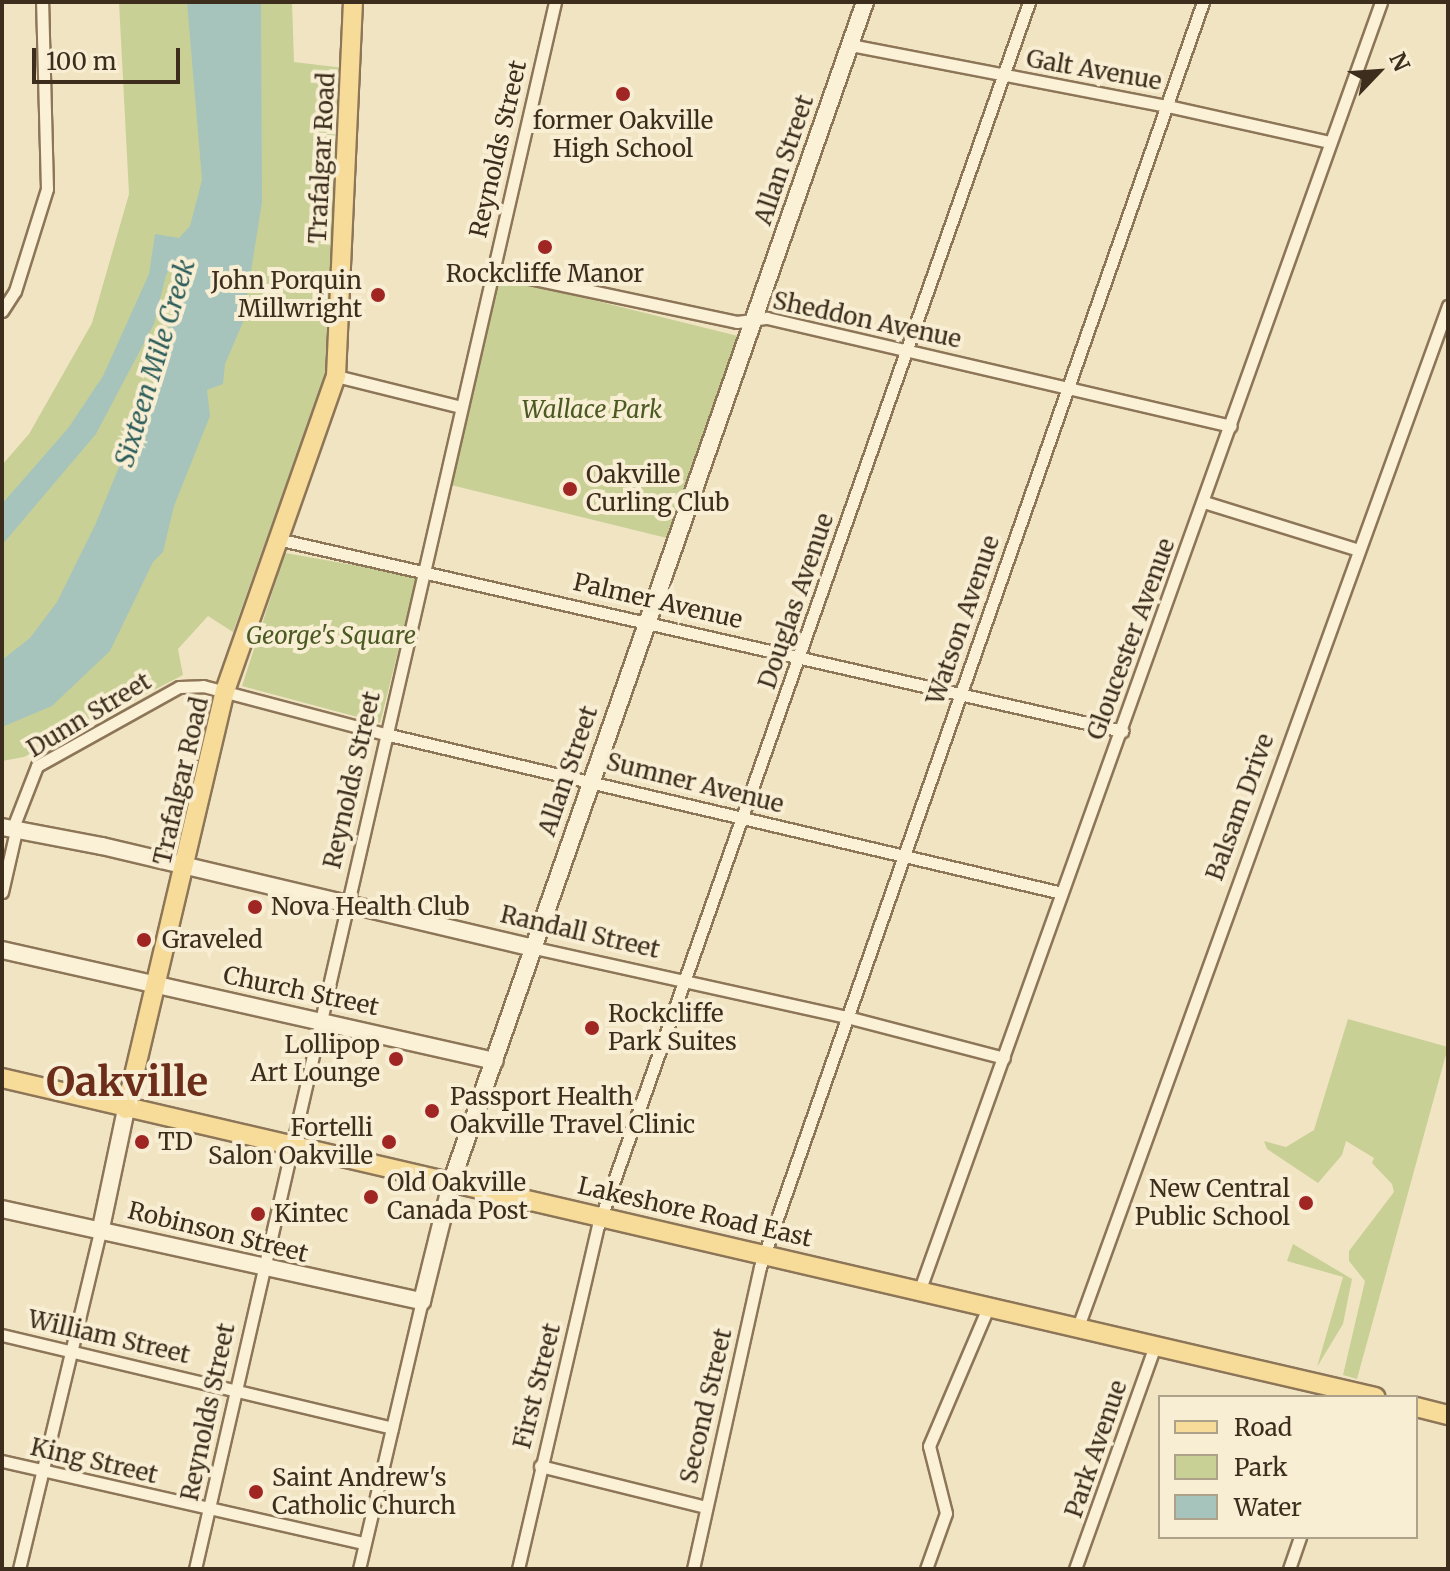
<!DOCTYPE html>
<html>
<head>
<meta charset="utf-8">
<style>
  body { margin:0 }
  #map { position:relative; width:1450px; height:1571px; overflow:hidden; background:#f1e4c3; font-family:Merriweather,serif }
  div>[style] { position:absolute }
  .green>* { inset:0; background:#c8d096 }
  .water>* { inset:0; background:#a6c4bc }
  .roads { filter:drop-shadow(2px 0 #8d7558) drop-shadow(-2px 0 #8d7558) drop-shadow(0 2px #8d7558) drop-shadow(0 -2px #8d7558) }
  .street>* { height:11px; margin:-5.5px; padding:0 5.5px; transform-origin:5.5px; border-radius:5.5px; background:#fbf1d7 }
  .secondary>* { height:16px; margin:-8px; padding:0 8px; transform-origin:8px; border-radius:8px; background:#fbf1d7 }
  .primary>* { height:18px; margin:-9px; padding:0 9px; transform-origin:9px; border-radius:9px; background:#f7db99 }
  .dots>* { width:22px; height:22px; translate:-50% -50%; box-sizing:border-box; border:4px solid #f8eed3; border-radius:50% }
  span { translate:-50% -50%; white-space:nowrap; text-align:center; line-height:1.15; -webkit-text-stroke:8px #f8eed3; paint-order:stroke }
  .street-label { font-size:24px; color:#3c2d1d }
  .poi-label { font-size:24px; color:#3c2d1d }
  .right { translate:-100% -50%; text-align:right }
  .left { translate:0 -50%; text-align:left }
  .park-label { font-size:24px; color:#4b5a23; font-style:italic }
  .water-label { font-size:26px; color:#2c5d5b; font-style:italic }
  .town-label { font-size:40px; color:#6c2d1a; font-weight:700 }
  .frame { position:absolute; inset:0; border:4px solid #3c2d1d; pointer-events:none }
  .legend { position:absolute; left:1158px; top:1395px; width:260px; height:144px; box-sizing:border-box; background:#f8eed3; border:2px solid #ada18a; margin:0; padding:10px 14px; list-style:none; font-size:24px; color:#3c2d1d }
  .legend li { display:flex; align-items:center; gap:16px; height:40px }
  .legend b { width:40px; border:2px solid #ada18a }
  .north { position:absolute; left:1338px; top:32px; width:80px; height:80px; -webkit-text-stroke:6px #f8eed3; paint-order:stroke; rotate:65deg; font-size:22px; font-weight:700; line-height:32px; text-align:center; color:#3c2d1d }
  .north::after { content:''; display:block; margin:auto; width:28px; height:36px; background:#3c2d1d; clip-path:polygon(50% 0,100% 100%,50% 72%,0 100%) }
  .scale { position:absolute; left:32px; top:48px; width:148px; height:36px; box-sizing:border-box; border:4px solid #3c2d1d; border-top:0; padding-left:10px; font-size:24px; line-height:28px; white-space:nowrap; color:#3c2d1d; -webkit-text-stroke:6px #f8eed3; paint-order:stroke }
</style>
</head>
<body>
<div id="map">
  <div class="green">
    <div style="clip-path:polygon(119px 2px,292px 2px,294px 62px,344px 68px,332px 356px,233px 632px,208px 616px,178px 649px,183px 675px,24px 757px,2px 761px,2px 465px,29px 434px,92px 323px,129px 194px)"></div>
    <div style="clip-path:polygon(496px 276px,738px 336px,671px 539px,451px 485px)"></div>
    <div style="clip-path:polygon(285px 553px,417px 576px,380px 723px,242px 686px)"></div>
    <div style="clip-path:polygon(1348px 1019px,1448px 1047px,1357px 1379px,1343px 1375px,1365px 1281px,1349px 1261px,1349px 1251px,1394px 1192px,1392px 1184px,1372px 1163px,1374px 1158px,1346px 1141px,1342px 1155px,1318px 1183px,1267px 1149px,1264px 1141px,1286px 1147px,1314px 1130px)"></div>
    <div style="clip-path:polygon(1293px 1244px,1352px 1279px,1343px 1324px,1317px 1367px,1343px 1277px,1287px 1261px)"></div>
  </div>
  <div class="water">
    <div style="clip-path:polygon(187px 2px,261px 2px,262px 202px,243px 322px,225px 364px,223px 384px,207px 390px,210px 416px,174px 506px,163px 552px,153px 562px,110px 651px,52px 706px,2px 727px,2px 660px,30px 638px,57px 602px,96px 523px,155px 379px,184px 271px,185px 259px,175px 261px,166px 275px,154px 324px,96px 434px,2px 545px,2px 504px,69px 427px,103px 376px,149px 274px,155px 234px,179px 238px,190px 226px,202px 180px)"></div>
  </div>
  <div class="roads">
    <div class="street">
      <div style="left:850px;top:45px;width:324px;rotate:10.9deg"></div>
      <div style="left:1168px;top:106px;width:165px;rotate:12.6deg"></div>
      <div style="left:492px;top:270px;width:250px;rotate:12deg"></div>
      <div style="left:737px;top:322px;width:30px;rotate:-8deg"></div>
      <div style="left:767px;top:318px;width:476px;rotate:13.1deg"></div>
      <div style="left:2px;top:311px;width:24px;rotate:-57deg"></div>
      <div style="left:15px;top:291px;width:107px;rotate:-72.6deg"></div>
      <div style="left:47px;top:189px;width:187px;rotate:-91.5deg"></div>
      <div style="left:336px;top:376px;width:129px;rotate:13.9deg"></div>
      <div style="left:1204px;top:502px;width:159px;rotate:17.2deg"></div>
      <div style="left:277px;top:539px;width:867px;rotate:12.8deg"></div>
      <div style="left:12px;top:830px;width:69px;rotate:-68.7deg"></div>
      <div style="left:37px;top:766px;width:162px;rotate:-29.1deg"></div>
      <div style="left:179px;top:687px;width:24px;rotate:-2deg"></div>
      <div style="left:203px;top:686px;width:188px;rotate:14.8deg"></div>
      <div style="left:385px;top:734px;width:695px;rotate:13.22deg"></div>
      <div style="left:2px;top:892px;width:63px;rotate:-77.1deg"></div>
      <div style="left:535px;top:948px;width:320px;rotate:12.5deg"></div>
      <div style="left:847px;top:1017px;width:162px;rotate:14.6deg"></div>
      <div style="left:920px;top:1289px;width:1367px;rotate:-70.29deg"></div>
      <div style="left:1079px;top:1324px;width:1083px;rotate:-70.08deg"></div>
      <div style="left:2px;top:1335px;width:401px;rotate:13.4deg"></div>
      <div style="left:2px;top:1461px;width:371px;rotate:12.8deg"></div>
      <div style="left:540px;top:1466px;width:171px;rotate:13.9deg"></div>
      <div style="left:19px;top:1569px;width:351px;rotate:-76.5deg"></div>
      <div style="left:195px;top:1569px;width:1608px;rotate:-77.06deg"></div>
      <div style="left:359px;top:1569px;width:275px;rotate:-76.8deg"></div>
      <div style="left:518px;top:1569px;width:352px;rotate:-76.9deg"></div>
      <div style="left:598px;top:1226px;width:1298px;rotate:-70.6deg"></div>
      <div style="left:693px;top:1569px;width:309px;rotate:-77.5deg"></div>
      <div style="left:760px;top:1267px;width:1340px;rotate:-70.7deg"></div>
      <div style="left:926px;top:1569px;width:59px;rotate:-70.3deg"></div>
      <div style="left:946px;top:1513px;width:69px;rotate:-104.2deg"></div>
      <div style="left:929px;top:1446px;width:153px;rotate:-66.9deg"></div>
      <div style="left:1075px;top:1569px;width:240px;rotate:-70.3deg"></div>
      <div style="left:1289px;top:1569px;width:34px;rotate:-71deg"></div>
    </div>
    <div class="secondary">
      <div style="left:2px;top:827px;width:102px;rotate:10.8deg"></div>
      <div style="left:102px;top:846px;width:445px;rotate:13.3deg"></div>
      <div style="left:2px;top:950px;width:505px;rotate:12.69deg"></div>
      <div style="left:2px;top:1209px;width:430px;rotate:12.4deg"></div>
      <div style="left:422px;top:1301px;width:125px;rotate:-76.1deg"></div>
      <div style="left:452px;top:1180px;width:1248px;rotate:-70.68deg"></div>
      <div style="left:101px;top:1228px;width:122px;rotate:-78.1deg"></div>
    </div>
    <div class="primary">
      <div style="left:2px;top:1078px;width:1410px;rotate:13.08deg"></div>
      <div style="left:126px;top:1109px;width:430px;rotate:-76.7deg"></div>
      <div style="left:225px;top:691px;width:334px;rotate:-70.6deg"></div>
      <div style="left:336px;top:376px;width:374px;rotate:-87.4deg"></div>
      <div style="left:1416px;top:1407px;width:33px;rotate:14deg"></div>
    </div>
  </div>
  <div class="dots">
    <div style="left:623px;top:94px;background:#a02624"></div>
    <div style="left:545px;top:247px;background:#a02624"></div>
    <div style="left:378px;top:295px;background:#a02624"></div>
    <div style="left:570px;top:489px;background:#a02624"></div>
    <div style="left:255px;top:907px;background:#a02624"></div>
    <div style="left:144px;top:940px;background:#a02624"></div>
    <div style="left:592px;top:1028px;background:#a02624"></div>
    <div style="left:396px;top:1059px;background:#a02624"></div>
    <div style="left:432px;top:1111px;background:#a02624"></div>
    <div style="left:142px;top:1142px;background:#a02624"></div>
    <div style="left:389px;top:1142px;background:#a02624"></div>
    <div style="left:371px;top:1197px;background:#a02624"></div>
    <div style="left:1306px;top:1203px;background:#a02624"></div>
    <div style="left:258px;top:1214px;background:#a02624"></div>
    <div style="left:256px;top:1492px;background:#a02624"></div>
  </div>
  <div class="street-label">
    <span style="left:1094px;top:70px;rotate:10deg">Galt Avenue</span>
    <span style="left:498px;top:149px;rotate:-77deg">Reynolds Street</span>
    <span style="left:322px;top:158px;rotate:-87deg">Trafalgar Road</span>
    <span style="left:784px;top:160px;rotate:-71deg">Allan Street</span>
    <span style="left:867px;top:320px;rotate:12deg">Sheddon Avenue</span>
    <span style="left:658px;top:601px;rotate:13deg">Palmer Avenue</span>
    <span style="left:796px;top:601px;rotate:-71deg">Douglas Avenue</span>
    <span style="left:963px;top:620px;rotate:-71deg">Watson Avenue</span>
    <span style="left:1131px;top:639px;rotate:-70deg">Gloucester Avenue</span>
    <span style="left:89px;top:715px;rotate:-31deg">Dunn Street</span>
    <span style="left:568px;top:771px;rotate:-71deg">Allan Street</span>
    <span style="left:352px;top:780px;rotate:-77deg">Reynolds Street</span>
    <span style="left:181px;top:781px;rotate:-77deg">Trafalgar Road</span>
    <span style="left:695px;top:783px;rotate:14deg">Sumner Avenue</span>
    <span style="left:1240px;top:807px;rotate:-70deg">Balsam Drive</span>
    <span style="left:580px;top:932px;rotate:13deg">Randall Street</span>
    <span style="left:301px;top:991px;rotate:12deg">Church Street</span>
    <span style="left:695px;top:1212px;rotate:13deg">Lakeshore Road East</span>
    <span style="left:218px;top:1232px;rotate:14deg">Robinson Street</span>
    <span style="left:109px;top:1337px;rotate:13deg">William Street</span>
    <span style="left:537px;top:1386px;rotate:-76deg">First Street</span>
    <span style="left:706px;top:1406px;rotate:-77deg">Second Street</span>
    <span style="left:208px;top:1412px;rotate:-78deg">Reynolds Street</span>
    <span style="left:1096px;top:1449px;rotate:-71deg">Park Avenue</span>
    <span style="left:94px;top:1461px;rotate:13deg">King Street</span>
  </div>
  <div class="poi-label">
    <span style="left:623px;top:135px">former Oakville<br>High School</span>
    <span style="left:545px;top:274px">Rockcliffe Manor</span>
    <span class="right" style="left:362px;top:295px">John Porquin<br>Millwright</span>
    <span class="left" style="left:586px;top:489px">Oakville<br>Curling Club</span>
    <span class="left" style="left:271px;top:907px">Nova Health Club</span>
    <span class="left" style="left:162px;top:940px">Graveled</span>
    <span class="left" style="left:608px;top:1028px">Rockcliffe<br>Park Suites</span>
    <span class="right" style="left:380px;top:1059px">Lollipop<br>Art Lounge</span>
    <span class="left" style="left:450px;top:1111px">Passport Health<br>Oakville Travel Clinic</span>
    <span class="right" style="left:373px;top:1142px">Fortelli<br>Salon Oakville</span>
    <span class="left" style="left:158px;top:1142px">TD</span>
    <span class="left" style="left:387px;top:1197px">Old Oakville<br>Canada Post</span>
    <span class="right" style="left:1290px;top:1203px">New Central<br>Public School</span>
    <span class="left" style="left:274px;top:1214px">Kintec</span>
    <span class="left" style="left:272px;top:1492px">Saint Andrew's<br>Catholic Church</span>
  </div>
  <div class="park-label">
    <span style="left:592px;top:410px">Wallace Park</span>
    <span style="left:331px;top:636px">George's Square</span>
  </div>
  <div class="water-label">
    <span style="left:155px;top:363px;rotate:-73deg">Sixteen Mile Creek</span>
  </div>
  <div class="town-label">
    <span style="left:127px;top:1082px">Oakville</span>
  </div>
  <div class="frame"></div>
  <ul class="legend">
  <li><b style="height:10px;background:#f7db99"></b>Road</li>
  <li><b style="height:22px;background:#c8d096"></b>Park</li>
  <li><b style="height:22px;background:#a6c4bc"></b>Water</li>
  </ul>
  <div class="north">N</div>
  <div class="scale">100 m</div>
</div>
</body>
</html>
